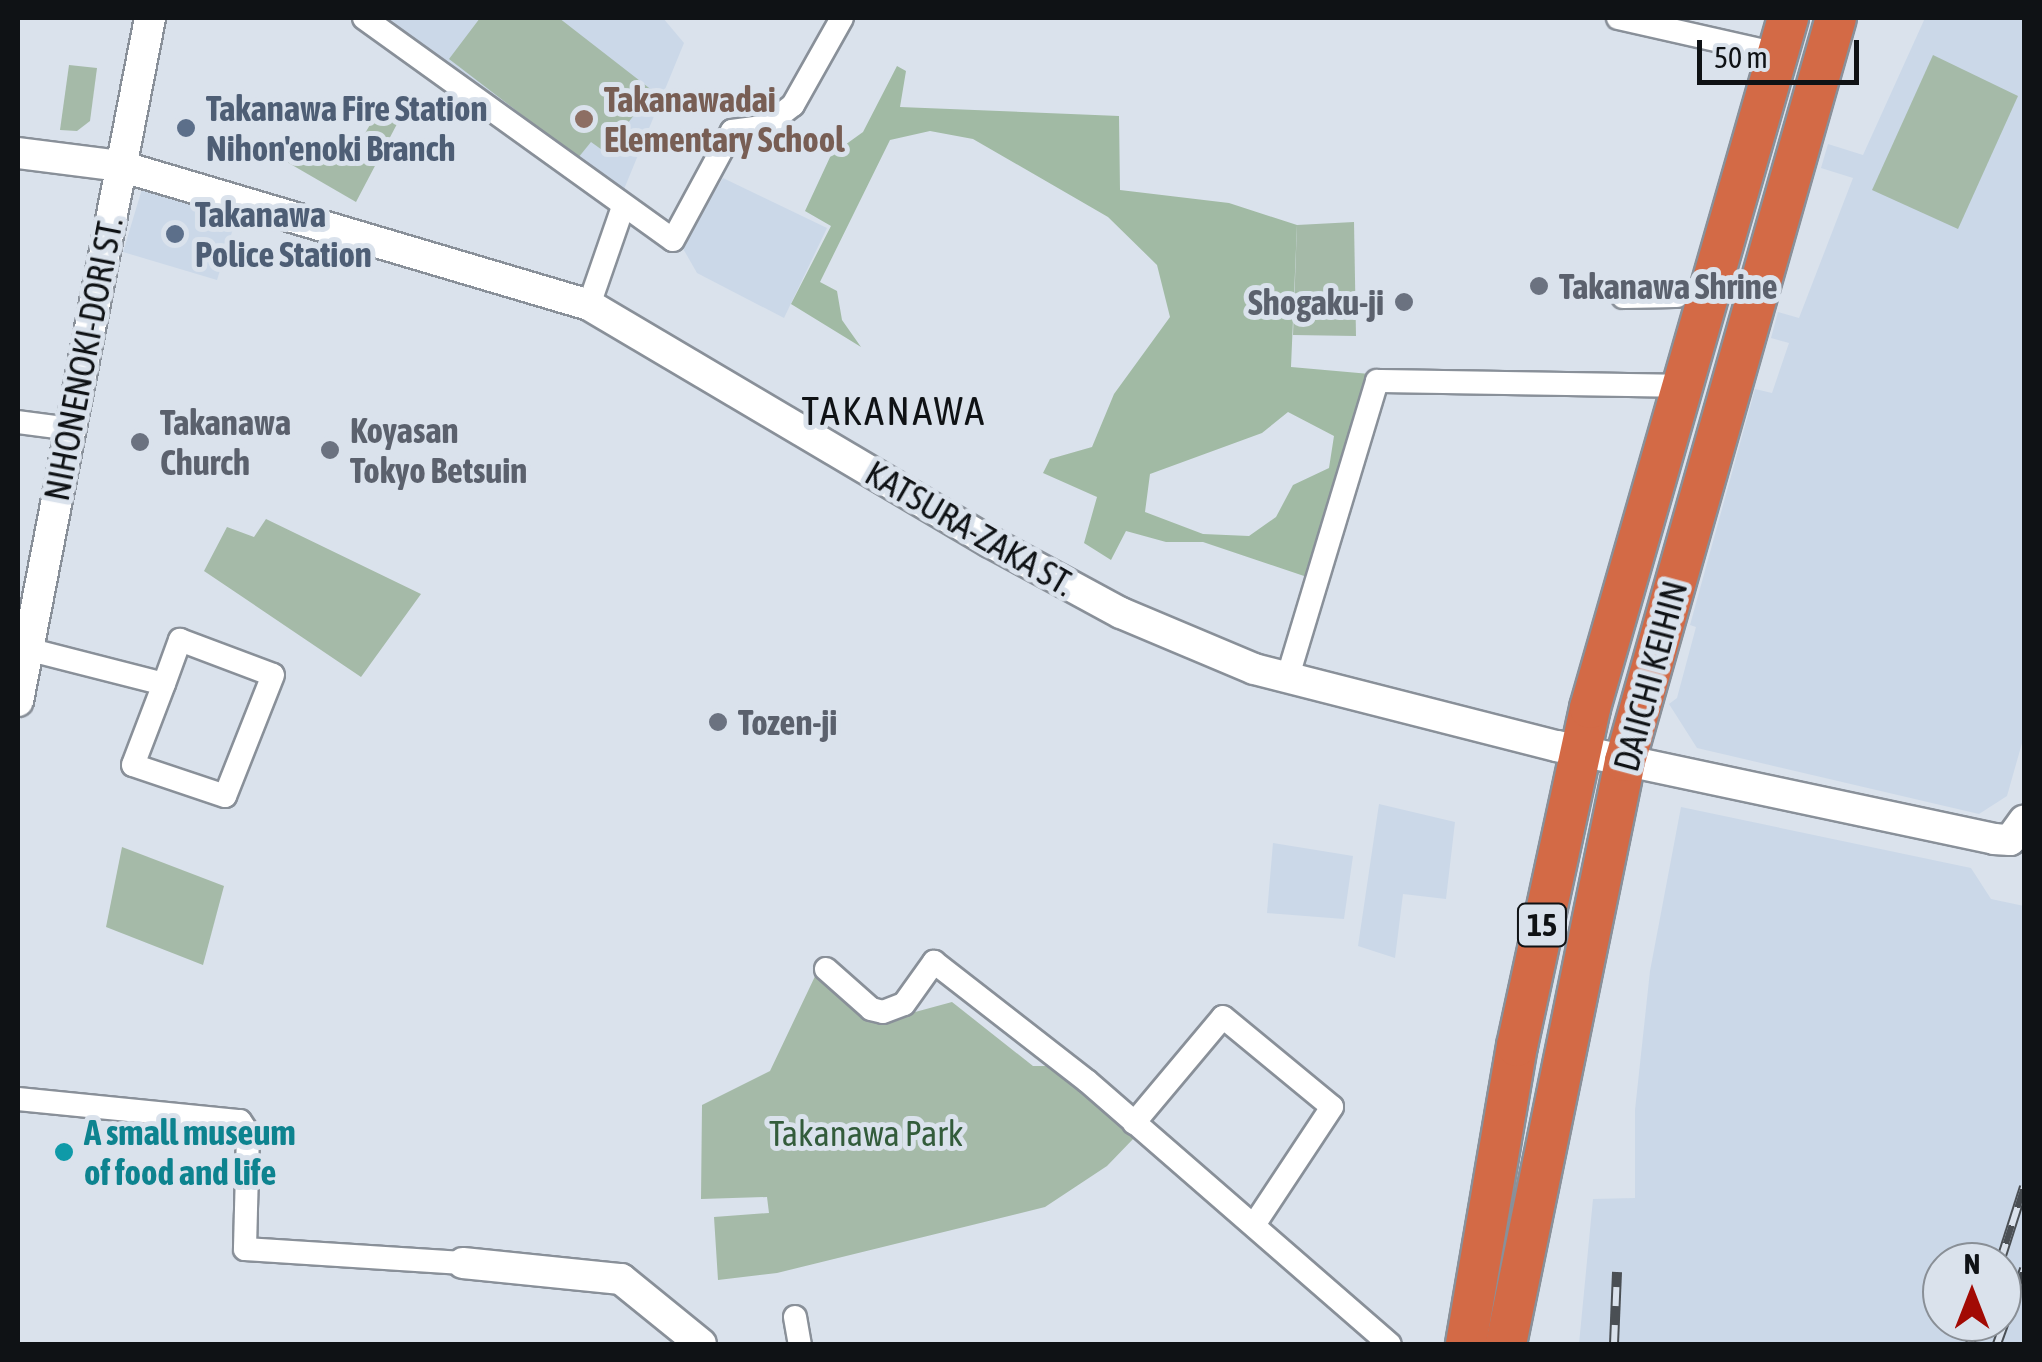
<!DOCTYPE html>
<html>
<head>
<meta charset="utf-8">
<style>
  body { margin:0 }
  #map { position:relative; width:2042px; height:1362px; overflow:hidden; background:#dae2ec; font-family:"Asap Condensed",sans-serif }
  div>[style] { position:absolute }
  .built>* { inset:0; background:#cbd8e8 }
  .green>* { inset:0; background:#a5baa8 }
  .forest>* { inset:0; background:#a1baa4 }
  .roads { filter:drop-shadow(2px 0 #899099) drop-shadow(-2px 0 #899099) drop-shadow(0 2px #899099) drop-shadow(0 -2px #899099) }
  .street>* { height:22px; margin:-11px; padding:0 11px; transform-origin:11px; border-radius:11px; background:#fff }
  .secondary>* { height:30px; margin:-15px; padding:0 15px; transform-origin:15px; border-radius:15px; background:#fff }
  .highway>* { height:40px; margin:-20px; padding:0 20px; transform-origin:20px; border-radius:20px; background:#d36a46 }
  .rail>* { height:10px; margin-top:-5px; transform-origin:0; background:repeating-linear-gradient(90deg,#dae2ec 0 19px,#4a4f54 0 38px); box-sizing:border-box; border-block:2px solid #4a4f54 }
  .dots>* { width:28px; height:28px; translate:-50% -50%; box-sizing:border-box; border:5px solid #dae2ec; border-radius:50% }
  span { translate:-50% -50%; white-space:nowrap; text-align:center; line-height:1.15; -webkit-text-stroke:10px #dae2ec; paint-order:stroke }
  .shield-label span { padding:2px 8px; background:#dae2ec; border:2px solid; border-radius:8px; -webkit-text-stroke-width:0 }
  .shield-label { font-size:32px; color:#0f1215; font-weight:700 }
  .education-label { font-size:35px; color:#785e54; font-weight:700 }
  .left { translate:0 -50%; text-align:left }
  .service-label { font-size:35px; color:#4e5e75; font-weight:700 }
  .worship-label { font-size:35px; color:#5b616d; font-weight:700 }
  .right { translate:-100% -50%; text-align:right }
  .street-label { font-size:35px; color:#0f1215 }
  .culture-label { font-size:35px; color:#0d838f; font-weight:700 }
  .park-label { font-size:35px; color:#335c3b }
  .quarter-label { font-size:40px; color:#0f1215; letter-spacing:2.5px }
  .frame { position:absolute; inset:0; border:20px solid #0f1215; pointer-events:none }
  .north { position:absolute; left:1922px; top:1242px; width:100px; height:100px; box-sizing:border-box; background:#dae2ec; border:2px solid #898f96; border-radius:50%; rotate:0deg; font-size:28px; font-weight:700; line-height:40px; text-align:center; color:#0f1215 }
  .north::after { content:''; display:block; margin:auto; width:35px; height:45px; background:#a20a04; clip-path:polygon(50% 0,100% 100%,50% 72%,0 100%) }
  .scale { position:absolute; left:1697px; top:40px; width:162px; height:45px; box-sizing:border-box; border:5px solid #0f1215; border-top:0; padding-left:12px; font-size:30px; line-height:35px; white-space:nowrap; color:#0f1215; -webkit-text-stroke:8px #dae2ec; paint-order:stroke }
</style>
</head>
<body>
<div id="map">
  <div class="built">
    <div style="clip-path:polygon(374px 18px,663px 18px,684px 43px,620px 199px)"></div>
    <div style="clip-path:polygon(1925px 18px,2024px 18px,2024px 736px,2007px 796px,1979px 814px,1697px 748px,1669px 704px,1677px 698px,1696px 627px,1690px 625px,1755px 389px,1772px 393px,1789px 343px,1771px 338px,1778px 312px,1799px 318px,1853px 178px,1821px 168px,1828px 144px,1863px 155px)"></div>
    <div style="clip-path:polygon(723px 178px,827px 228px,784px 318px,697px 273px,681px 245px)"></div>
    <div style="clip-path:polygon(142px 189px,237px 216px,217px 280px,123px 252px)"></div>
    <div style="clip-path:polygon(1379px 804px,1455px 822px,1446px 899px,1403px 894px,1395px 958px,1358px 946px)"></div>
    <div style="clip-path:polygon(evenodd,1681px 807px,1971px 868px,1991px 899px,2024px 906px,2024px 1344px,1579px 1344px,1593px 1199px,1635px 1198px,1635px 1110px,1650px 971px,1681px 807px,2002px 1262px,2002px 1322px,1942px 1322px,1942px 1262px,2002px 1262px)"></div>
    <div style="clip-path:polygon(1273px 843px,1353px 856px,1344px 919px,1267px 913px)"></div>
  </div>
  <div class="green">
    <div style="clip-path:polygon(480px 18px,559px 18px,653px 91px,605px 152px,591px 142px,578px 158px,449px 59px)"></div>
    <div style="clip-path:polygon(1933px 55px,2018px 96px,1958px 229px,1872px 190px)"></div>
    <div style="clip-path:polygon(69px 65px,97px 68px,90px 121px,77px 131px,60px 130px)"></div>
    <div style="clip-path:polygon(381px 106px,397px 124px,356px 202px,280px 158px,287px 141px,347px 164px)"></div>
    <div style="clip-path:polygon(1354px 222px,1356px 336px,1293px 335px,1297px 225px)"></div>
    <div style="clip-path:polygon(266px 519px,421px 594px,361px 677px,204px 571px,227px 527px,254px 537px)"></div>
    <div style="clip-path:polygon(122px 847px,224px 886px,203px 965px,106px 927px)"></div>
    <div style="clip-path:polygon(818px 970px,882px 1021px,952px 1002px,1033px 1066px,1049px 1066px,1091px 1095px,1135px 1137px,1107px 1166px,1045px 1207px,777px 1273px,718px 1280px,714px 1217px,769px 1213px,767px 1197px,701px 1199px,702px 1105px,770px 1071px)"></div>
  </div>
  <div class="forest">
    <div style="clip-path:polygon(evenodd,897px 66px,906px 71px,900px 107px,1119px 116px,1120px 190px,1229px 203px,1297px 225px,1291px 367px,1370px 374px,1307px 577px,1203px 542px,1166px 542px,1126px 531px,1111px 560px,1084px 543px,1097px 497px,1043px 473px,1050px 459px,1092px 447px,1114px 394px,1170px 317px,1157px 265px,1108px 217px,973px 139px,930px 131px,890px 140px,820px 282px,837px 291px,842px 320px,861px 347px,791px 304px,831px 226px,805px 211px,831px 155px,863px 132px,897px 66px,1288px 412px,1334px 436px,1329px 468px,1293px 485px,1276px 517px,1249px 536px,1203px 534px,1145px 512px,1150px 474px,1262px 433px,1288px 412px)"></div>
  </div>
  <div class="roads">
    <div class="street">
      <div style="left:364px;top:18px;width:380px;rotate:35.7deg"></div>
      <div style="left:673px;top:240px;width:124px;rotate:-61.6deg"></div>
      <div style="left:732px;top:131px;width:34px;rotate:-8deg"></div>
      <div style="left:766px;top:126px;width:34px;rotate:-38deg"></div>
      <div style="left:793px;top:105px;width:100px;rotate:-60.6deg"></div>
      <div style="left:1618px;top:18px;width:164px;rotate:12.7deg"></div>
      <div style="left:1623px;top:297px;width:54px;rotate:-1.1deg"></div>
      <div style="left:589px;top:305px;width:104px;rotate:-70.9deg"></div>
      <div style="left:18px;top:422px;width:53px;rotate:7.5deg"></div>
      <div style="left:27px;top:649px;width:141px;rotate:14.3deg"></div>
      <div style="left:164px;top:684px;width:47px;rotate:-70deg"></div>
      <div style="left:180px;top:640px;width:99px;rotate:20.6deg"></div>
      <div style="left:273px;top:675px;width:130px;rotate:111.6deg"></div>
      <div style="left:225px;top:796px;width:97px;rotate:-161.4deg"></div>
      <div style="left:133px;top:765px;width:87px;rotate:-69.1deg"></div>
      <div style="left:1288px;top:676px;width:308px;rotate:-73.2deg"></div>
      <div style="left:1377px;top:381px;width:302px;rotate:0.9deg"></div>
      <div style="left:826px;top:969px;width:60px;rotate:41.6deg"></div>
      <div style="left:871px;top:1009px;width:12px;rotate:14deg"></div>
      <div style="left:883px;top:1012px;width:22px;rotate:-21deg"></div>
      <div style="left:904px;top:1004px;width:52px;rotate:-54.5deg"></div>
      <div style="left:934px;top:962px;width:194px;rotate:37.9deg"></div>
      <div style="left:1087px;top:1081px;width:401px;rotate:41deg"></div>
      <div style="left:18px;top:1099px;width:223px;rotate:5.7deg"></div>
      <div style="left:240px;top:1121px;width:14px;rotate:56deg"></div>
      <div style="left:248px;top:1133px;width:116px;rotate:91.5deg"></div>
      <div style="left:245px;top:1249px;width:218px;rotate:3.7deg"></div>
      <div style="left:1134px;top:1123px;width:138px;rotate:-50deg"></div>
      <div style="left:1223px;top:1017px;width:141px;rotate:39.5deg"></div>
      <div style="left:1332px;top:1107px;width:138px;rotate:123.5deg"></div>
      <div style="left:795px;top:1317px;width:27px;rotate:80deg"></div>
    </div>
    <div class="secondary">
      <div style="left:18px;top:153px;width:103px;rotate:7.3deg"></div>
      <div style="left:120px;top:166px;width:489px;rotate:16.5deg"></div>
      <div style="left:589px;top:305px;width:466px;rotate:30.6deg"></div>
      <div style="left:990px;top:542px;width:149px;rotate:28.5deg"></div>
      <div style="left:1121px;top:613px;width:144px;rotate:22.8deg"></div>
      <div style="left:1254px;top:669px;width:313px;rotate:14.3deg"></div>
      <div style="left:1557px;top:746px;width:447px;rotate:12deg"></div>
      <div style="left:1994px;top:839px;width:16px;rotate:4deg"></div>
      <div style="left:2010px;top:840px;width:24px;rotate:-54deg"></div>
      <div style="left:18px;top:701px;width:696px;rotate:-79.06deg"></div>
      <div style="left:463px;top:1263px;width:159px;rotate:5.8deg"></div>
      <div style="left:621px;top:1279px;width:103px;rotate:39.1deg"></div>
    </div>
    <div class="highway">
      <div style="left:1466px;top:1344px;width:302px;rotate:-80.3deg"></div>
      <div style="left:1517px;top:1046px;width:346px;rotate:-77.8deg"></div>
      <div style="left:1590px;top:708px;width:718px;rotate:-73.99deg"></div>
      <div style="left:1506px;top:1344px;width:595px;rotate:-78.46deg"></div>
      <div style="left:1625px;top:761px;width:772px;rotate:-74.15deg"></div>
    </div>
  </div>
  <div class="rail">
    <div style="left:2000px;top:1262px;width:79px;rotate:-72.3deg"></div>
    <div style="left:1614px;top:1344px;width:72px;rotate:-87.6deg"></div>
    <div style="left:1970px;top:1344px;width:23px;rotate:-70deg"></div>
    <div style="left:1997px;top:1344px;width:80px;rotate:-70.2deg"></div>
  </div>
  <div class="dots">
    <div style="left:584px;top:119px;background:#8d6e63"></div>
    <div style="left:186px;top:128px;background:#5c6f8a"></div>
    <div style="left:175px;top:234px;background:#5c6f8a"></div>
    <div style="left:1539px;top:286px;background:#6b7280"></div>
    <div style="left:1404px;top:302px;background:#6b7280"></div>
    <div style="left:140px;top:442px;background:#6b7280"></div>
    <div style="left:330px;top:450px;background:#6b7280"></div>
    <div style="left:718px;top:722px;background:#6b7280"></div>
    <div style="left:64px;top:1152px;background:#0f9aa8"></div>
  </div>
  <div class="shield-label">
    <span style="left:1542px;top:925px">15</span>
  </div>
  <div class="education-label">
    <span class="left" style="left:604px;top:119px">Takanawadai<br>Elementary School</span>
  </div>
  <div class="service-label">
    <span class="left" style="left:206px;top:128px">Takanawa Fire Station<br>Nihon'enoki Branch</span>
    <span class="left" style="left:195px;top:234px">Takanawa<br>Police Station</span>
  </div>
  <div class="worship-label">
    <span class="left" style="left:1559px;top:286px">Takanawa Shrine</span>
    <span class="right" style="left:1384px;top:302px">Shogaku-ji</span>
    <span class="left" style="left:160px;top:442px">Takanawa<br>Church</span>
    <span class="left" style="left:350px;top:450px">Koyasan<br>Tokyo Betsuin</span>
    <span class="left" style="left:738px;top:722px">Tozen-ji</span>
  </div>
  <div class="street-label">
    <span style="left:83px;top:359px;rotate:-79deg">NIHONENOKI-DORI ST.</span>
    <span style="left:970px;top:528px;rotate:30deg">KATSURA-ZAKA ST.</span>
    <span style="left:1650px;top:676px;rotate:-75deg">DAIICHI KEIHIN</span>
  </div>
  <div class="culture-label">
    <span class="left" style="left:84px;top:1152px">A small museum<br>of food and life</span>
  </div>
  <div class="park-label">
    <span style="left:866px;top:1133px">Takanawa Park</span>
  </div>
  <div class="quarter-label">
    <span style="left:894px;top:411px">TAKANAWA</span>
  </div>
  <div class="frame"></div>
  <div class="north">N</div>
  <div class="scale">50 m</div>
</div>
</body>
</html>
